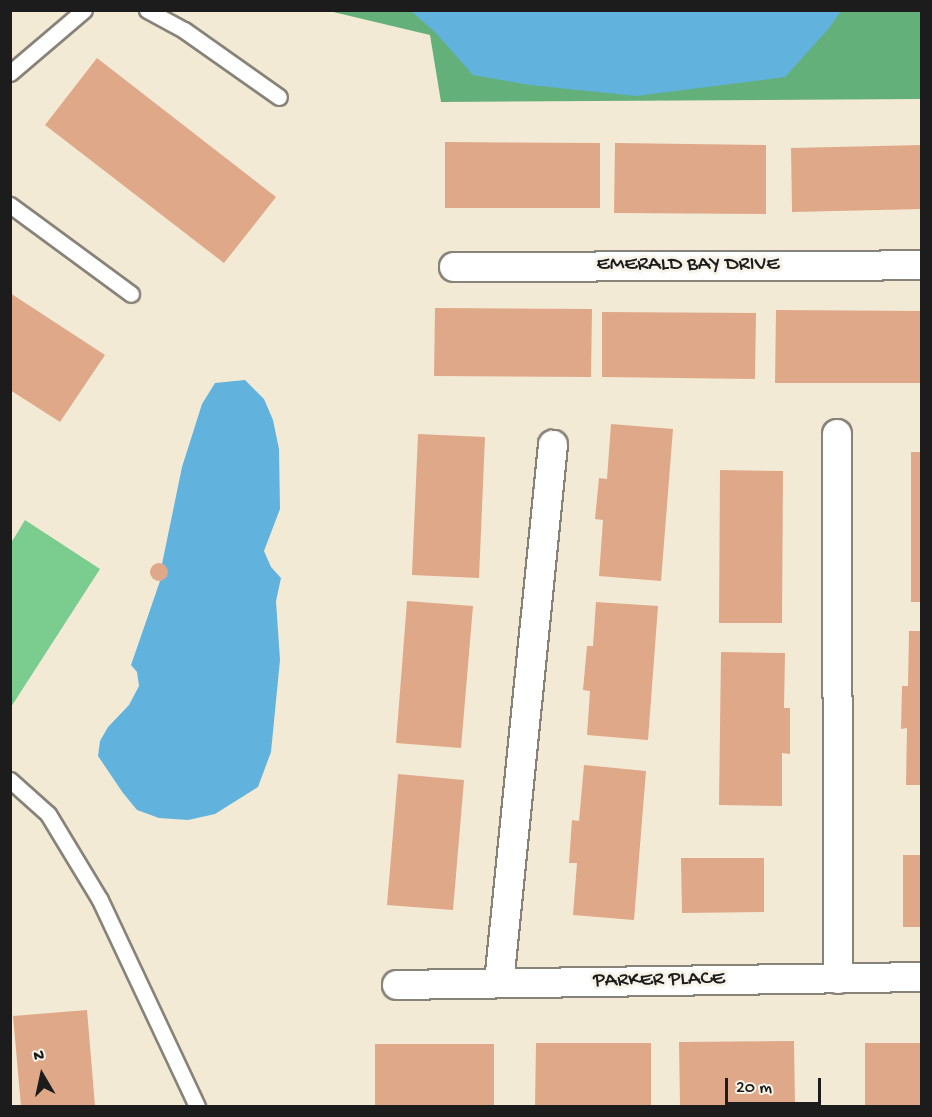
<!DOCTYPE html>
<html>
<head>
<meta charset="utf-8">
<style>
  body { margin:0 }
  #map { position:relative; width:932px; height:1117px; overflow:hidden; background:#f3ead5; font-family:"Gochi Hand",sans-serif }
  div>[style] { position:absolute }
  .green>* { inset:0; background:#7bcd8f }
  .forest>* { inset:0; background:#64b07a }
  .water>* { inset:0; background:#61b3dd }
  .building>* { inset:0; background:#dfa888 }
  .round { border-radius:50% }
  .roads { filter:drop-shadow(2px 0 #888378) drop-shadow(-2px 0 #888378) drop-shadow(0 2px #888378) drop-shadow(0 -2px #888378) }
  .lane>* { height:15px; margin:-7.5px; padding:0 7.5px; transform-origin:7.5px; border-radius:7.5px; background:#fff }
  .street>* { height:28px; margin:-14px; padding:0 14px; transform-origin:14px; border-radius:14px; background:#fff }
  span { translate:-50% -50%; white-space:nowrap; text-align:center; line-height:1.15; -webkit-text-stroke:6px #f7f3e8; paint-order:stroke }
  .street-label { font-size:21px; color:#1c1c1c }
  .frame { position:absolute; inset:0; border:12px solid #1c1c1c; pointer-events:none }
  .north { position:absolute; left:12px; top:1045px; width:60px; height:60px; -webkit-text-stroke:4px #f7f3e8; paint-order:stroke; rotate:351deg; font-size:16px; font-weight:700; line-height:24px; text-align:center; color:#1c1c1c }
  .north::after { content:''; display:block; margin:auto; width:21px; height:27px; background:#1c1c1c; clip-path:polygon(50% 0,100% 100%,50% 72%,0 100%) }
  .scale { position:absolute; left:725px; top:1078px; width:96px; height:27px; box-sizing:border-box; border:3px solid #1c1c1c; border-top:0; padding-left:8px; font-size:18px; line-height:21px; white-space:nowrap; color:#1c1c1c; -webkit-text-stroke:4px #f7f3e8; paint-order:stroke }
</style>
</head>
<body>
<div id="map">
  <div class="green">
    <div style="clip-path:polygon(25px 520px,100px 569px,11px 707px,11px 543px)"></div>
  </div>
  <div class="forest">
    <div style="clip-path:polygon(329px 11px,921px 11px,921px 99px,441px 102px,430px 35px)"></div>
  </div>
  <div class="water">
    <div style="clip-path:polygon(411px 11px,841px 11px,829px 28px,785px 77px,636px 96px,530px 85px,473px 75px,435px 32px)"></div>
    <div style="clip-path:polygon(245px 380px,264px 399px,273px 420px,279px 449px,280px 509px,264px 551px,271px 567px,281px 578px,276px 601px,280px 660px,271px 752px,258px 787px,215px 814px,188px 820px,159px 818px,137px 810px,123px 793px,98px 756px,100px 741px,108px 727px,129px 705px,139px 686px,137px 672px,131px 665px,160px 581px,167px 576px,167px 570px,162px 564px,182px 467px,202px 404px,215px 383px)"></div>
  </div>
  <div class="building">
    <div style="clip-path:polygon(97px 58px,276px 197px,224px 263px,45px 125px)"></div>
    <div style="clip-path:polygon(445px 142px,600px 143px,600px 208px,445px 208px)"></div>
    <div style="clip-path:polygon(615px 143px,766px 145px,766px 214px,614px 213px)"></div>
    <div style="clip-path:polygon(922px 145px,922px 209px,792px 212px,791px 148px)"></div>
    <div style="clip-path:polygon(10px 293px,105px 355px,60px 422px,10px 390px)"></div>
    <div style="clip-path:polygon(435px 308px,592px 309px,591px 377px,434px 376px)"></div>
    <div style="clip-path:polygon(776px 310px,922px 311px,922px 383px,775px 383px)"></div>
    <div style="clip-path:polygon(602px 312px,756px 313px,755px 379px,602px 377px)"></div>
    <div style="clip-path:polygon(611px 424px,673px 429px,661px 581px,599px 576px,603px 520px,595px 519px,599px 478px,607px 479px)"></div>
    <div style="clip-path:polygon(418px 434px,485px 437px,479px 578px,412px 575px)"></div>
    <div style="clip-path:polygon(911px 452px,922px 452px,922px 602px,911px 602px)"></div>
    <div style="clip-path:polygon(720px 470px,783px 471px,782px 623px,719px 623px)"></div>
    <div class="round" style="left:150px;top:563px;width:18px;height:18px"></div>
    <div style="clip-path:polygon(407px 601px,473px 606px,461px 748px,396px 743px)"></div>
    <div style="clip-path:polygon(596px 602px,658px 606px,648px 740px,587px 735px,590px 691px,583px 690px,587px 646px,593px 646px)"></div>
    <div style="clip-path:polygon(909px 631px,922px 631px,922px 785px,906px 785px,907px 728px,901px 729px,902px 686px,908px 686px)"></div>
    <div style="clip-path:polygon(721px 652px,785px 653px,784px 708px,790px 708px,790px 754px,782px 753px,782px 806px,719px 805px)"></div>
    <div style="clip-path:polygon(584px 765px,646px 771px,634px 920px,573px 915px,577px 863px,569px 863px,572px 820px,579px 821px)"></div>
    <div style="clip-path:polygon(398px 774px,464px 780px,453px 910px,387px 905px)"></div>
    <div style="clip-path:polygon(903px 855px,922px 855px,922px 927px,903px 927px)"></div>
    <div style="clip-path:polygon(681px 858px,764px 858px,764px 912px,682px 913px)"></div>
    <div style="clip-path:polygon(87px 1010px,95px 1106px,21px 1106px,13px 1016px)"></div>
    <div style="clip-path:polygon(794px 1041px,795px 1106px,680px 1106px,679px 1042px)"></div>
    <div style="clip-path:polygon(536px 1043px,651px 1043px,651px 1106px,535px 1106px)"></div>
    <div style="clip-path:polygon(865px 1043px,922px 1043px,922px 1106px,865px 1106px)"></div>
    <div style="clip-path:polygon(375px 1044px,494px 1044px,494px 1105px,375px 1105px)"></div>
  </div>
  <div class="roads">
    <div class="lane">
      <div style="left:147px;top:10px;width:42px;rotate:28.4deg"></div>
      <div style="left:184px;top:30px;width:116px;rotate:35.2deg"></div>
      <div style="left:10px;top:73px;width:97px;rotate:-40.4deg"></div>
      <div style="left:10px;top:205px;width:150px;rotate:36.3deg"></div>
      <div style="left:10px;top:780px;width:51px;rotate:41.8deg"></div>
      <div style="left:48px;top:814px;width:100px;rotate:58.8deg"></div>
      <div style="left:100px;top:900px;width:228px;rotate:64.8deg"></div>
    </div>
    <div class="street">
      <div style="left:454px;top:267px;width:468px;rotate:-0.2deg"></div>
      <div style="left:837px;top:434px;width:545px;rotate:89.89deg"></div>
      <div style="left:499px;top:983px;width:541px;rotate:-84.27deg"></div>
      <div style="left:397px;top:985px;width:525px;rotate:-0.87deg"></div>
    </div>
  </div>
  <div class="street-label">
    <span style="left:688px;top:266px">EMERALD BAY DRIVE</span>
    <span style="left:659px;top:981px;rotate:-1deg">PARKER PLACE</span>
  </div>
  <div class="frame"></div>
  <div class="north">N</div>
  <div class="scale">20 m</div>
</div>
</body>
</html>
